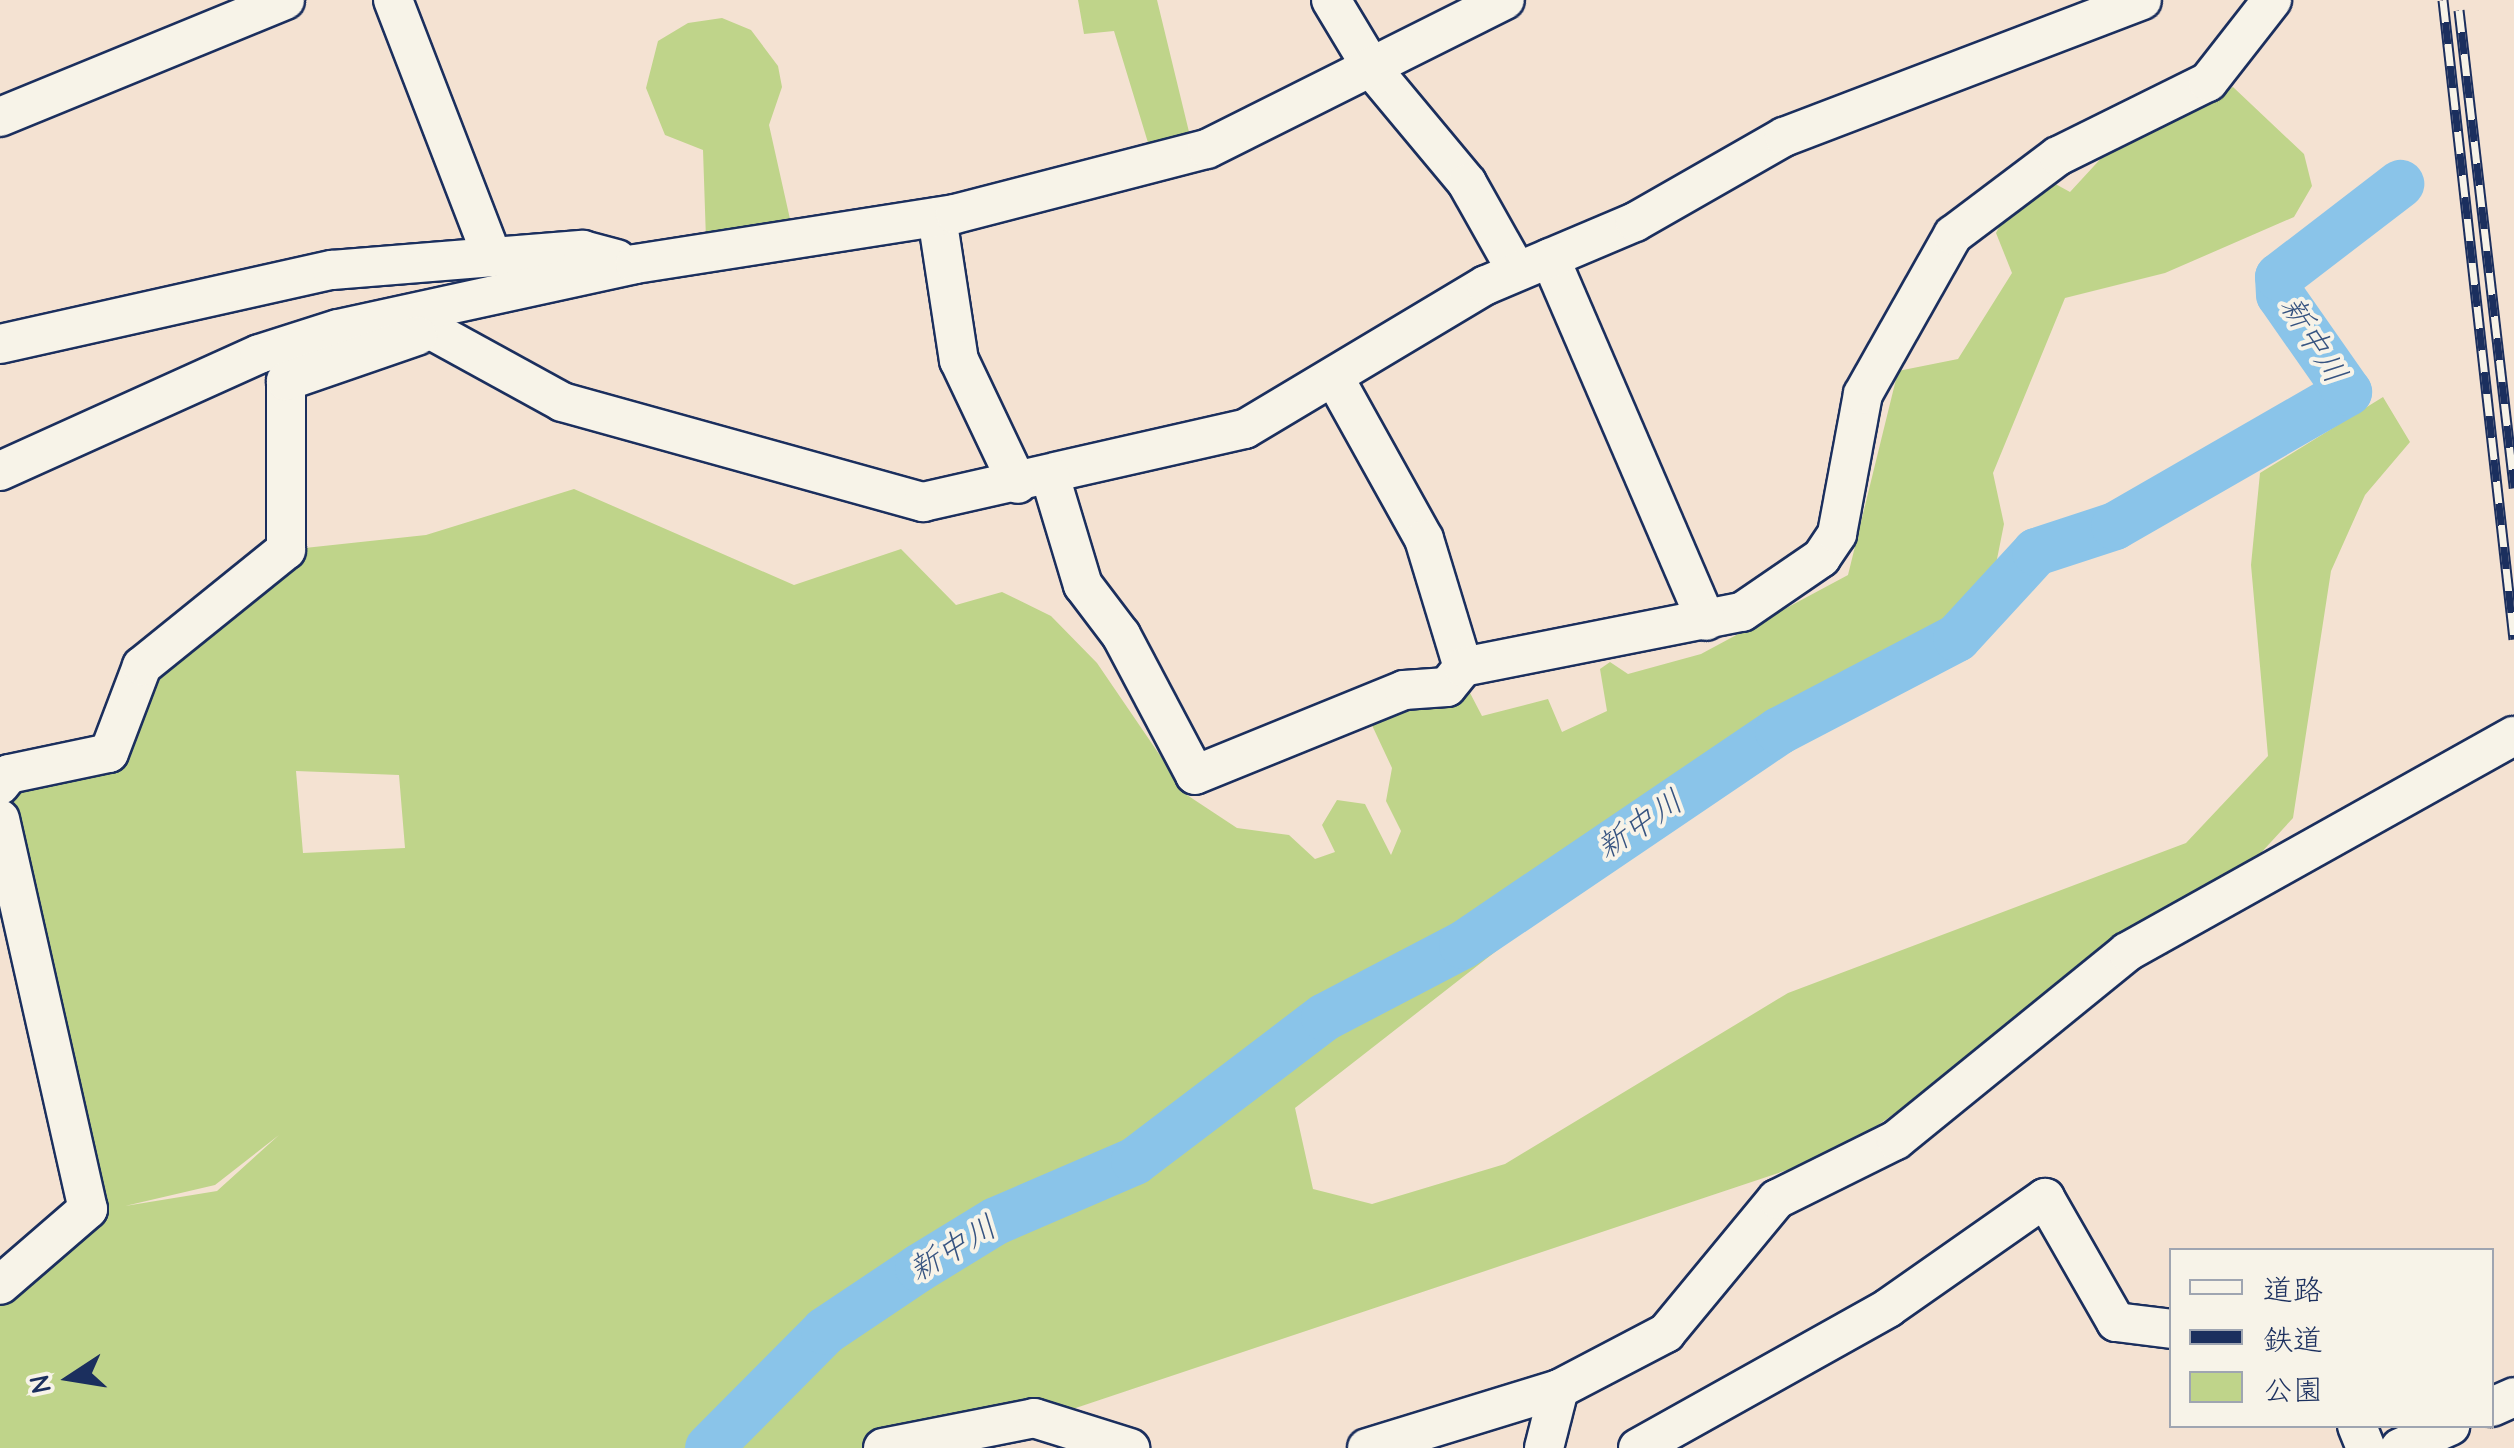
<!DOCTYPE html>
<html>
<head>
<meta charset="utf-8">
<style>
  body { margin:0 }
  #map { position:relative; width:2514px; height:1448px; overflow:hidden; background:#f4e2d2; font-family:"Comic Neue","Klee One",sans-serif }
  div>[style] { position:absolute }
  .green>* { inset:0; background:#bfd48a }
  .river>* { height:48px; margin:-24px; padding:0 24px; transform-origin:24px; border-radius:24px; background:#8ac4e9 }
  .roads { filter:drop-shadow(2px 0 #1b2f5e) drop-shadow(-2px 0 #1b2f5e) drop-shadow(0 2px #1b2f5e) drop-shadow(0 -2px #1b2f5e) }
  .minor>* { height:38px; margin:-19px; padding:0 19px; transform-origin:19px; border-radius:19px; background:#f7f3e8 }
  .rail>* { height:11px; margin-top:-5.5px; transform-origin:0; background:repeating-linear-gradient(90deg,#f7f3e8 0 22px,#1b2f5e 0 44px); box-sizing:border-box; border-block:2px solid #1b2f5e }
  span { translate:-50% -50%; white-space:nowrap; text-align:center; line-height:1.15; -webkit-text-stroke:8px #f7f3e8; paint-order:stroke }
  .water-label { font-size:32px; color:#375481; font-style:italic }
  .legend { position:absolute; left:2169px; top:1248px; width:325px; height:180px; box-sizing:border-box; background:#f7f3e8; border:2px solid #9fa5b1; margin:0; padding:12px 18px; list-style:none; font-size:30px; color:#1b2f5e }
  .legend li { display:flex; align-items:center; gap:20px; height:50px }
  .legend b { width:50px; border:2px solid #9fa5b1 }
  .north { position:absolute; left:20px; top:1328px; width:100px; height:100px; -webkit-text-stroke:8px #f7f3e8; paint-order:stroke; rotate:258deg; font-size:28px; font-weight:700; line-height:40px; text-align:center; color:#1b2f5e }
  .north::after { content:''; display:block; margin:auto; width:35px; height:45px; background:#1b2f5e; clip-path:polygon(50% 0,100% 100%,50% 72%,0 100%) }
</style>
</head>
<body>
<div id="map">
  <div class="green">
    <div style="clip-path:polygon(1078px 0,1157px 0,1190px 136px,1149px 146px,1114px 31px,1084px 34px)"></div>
    <div style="clip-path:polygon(722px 18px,751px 30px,778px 66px,782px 87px,769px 125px,792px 228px,706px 240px,703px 150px,665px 135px,646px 88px,658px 41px,688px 23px)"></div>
    <div style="clip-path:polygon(evenodd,2233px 87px,2304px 154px,2312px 186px,2294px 217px,2165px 273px,2065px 298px,1993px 473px,2004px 524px,1990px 594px,1967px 639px,1903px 687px,1645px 835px,1295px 1108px,1313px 1189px,1372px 1204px,1505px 1164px,1788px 993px,2186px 843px,2268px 756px,2251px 565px,2260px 473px,2383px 397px,2410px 442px,2365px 495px,2331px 571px,2293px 818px,2167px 955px,2126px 952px,1838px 1153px,956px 1448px,0 1448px,0 1296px,97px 1212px,0 787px,104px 745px,128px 687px,286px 550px,426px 535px,574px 489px,794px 585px,901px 549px,956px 605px,1002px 592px,1051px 616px,1097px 663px,1187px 795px,1237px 828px,1289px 835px,1315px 859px,1335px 852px,1322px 825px,1337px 800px,1365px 804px,1391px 855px,1401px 831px,1386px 801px,1392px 768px,1370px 721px,1469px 691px,1482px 716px,1548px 699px,1562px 732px,1607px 711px,1600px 669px,1610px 662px,1628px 674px,1701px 654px,1848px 575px,1898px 371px,1958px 359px,2012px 273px,1996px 233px,2010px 205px,2050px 181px,2070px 192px,2117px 141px,2233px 87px,296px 771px,399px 775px,405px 848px,303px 853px,296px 771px,2233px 87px,279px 1135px,217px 1191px,125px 1206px,215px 1185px,279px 1135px)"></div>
  </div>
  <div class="river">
    <div style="left:709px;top:1448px;width:165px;rotate:-45.2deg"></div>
    <div style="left:825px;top:1331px;width:113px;rotate:-33.8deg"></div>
    <div style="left:919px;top:1268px;width:90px;rotate:-31.4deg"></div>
    <div style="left:996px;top:1221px;width:151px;rotate:-23.3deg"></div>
    <div style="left:1135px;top:1161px;width:238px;rotate:-37.2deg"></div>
    <div style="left:1325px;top:1017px;width:156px;rotate:-27.6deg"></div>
    <div style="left:1463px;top:945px;width:382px;rotate:-34.1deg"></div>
    <div style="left:1779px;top:731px;width:201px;rotate:-27.6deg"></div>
    <div style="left:1957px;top:638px;width:117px;rotate:-47.4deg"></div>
    <div style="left:2036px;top:552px;width:83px;rotate:-18.2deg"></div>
    <div style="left:2115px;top:526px;width:269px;rotate:-29.9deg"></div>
    <div style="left:2348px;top:392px;width:118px;rotate:-125deg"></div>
    <div style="left:2280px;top:295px;width:18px;rotate:-93deg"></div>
    <div style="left:2279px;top:277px;width:153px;rotate:-37.5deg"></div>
  </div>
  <div class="roads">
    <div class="minor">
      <div style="left:393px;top:0;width:272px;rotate:68.9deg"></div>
      <div style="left:1331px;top:0;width:82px;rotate:59deg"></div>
      <div style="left:1373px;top:70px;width:147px;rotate:50.2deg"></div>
      <div style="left:1467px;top:183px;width:100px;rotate:60.6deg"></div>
      <div style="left:0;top:117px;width:308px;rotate:-22.3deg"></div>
      <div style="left:937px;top:217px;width:145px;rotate:81.3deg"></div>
      <div style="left:959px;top:360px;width:137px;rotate:64.6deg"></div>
      <div style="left:1550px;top:258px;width:395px;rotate:66.7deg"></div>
      <div style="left:426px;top:311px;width:21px;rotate:71deg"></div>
      <div style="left:433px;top:331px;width:147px;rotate:28.8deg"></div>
      <div style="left:562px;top:402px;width:375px;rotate:15.5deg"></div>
      <div style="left:923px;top:502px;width:330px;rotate:-12.8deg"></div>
      <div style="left:1245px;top:429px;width:281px;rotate:-30.9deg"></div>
      <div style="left:1486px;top:285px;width:162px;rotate:-22.9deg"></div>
      <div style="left:1635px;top:222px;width:172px;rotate:-29.7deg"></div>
      <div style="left:1784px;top:137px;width:383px;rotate:-20.9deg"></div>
      <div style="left:0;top:344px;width:340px;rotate:-12.6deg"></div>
      <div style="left:332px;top:270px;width:252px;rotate:-4.6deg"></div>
      <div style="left:583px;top:250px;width:35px;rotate:15deg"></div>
      <div style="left:1335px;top:379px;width:183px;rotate:60.9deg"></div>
      <div style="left:1424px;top:539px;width:134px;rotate:73.1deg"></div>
      <div style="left:0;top:471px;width:284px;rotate:-24.3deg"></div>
      <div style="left:259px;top:354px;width:83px;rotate:-17.6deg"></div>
      <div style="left:338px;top:329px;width:304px;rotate:-12.3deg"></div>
      <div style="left:635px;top:264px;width:324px;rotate:-8.9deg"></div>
      <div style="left:955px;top:214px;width:260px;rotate:-14.5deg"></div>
      <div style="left:1207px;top:149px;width:333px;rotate:-26.6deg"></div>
      <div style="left:1050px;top:476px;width:114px;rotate:73.2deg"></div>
      <div style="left:1083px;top:585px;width:63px;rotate:52.8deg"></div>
      <div style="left:1121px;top:635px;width:158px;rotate:62.1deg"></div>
      <div style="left:1195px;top:775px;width:226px;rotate:-22.1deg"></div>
      <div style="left:1404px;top:690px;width:43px;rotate:-4deg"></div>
      <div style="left:1447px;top:687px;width:26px;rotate:-51deg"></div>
      <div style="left:1463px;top:667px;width:284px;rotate:-11.2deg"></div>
      <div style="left:1742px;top:612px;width:96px;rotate:-34.4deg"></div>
      <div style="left:1821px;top:558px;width:29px;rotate:-56deg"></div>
      <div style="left:1837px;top:534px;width:142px;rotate:-79.5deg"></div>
      <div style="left:1863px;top:394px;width:183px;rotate:-60.5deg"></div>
      <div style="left:1953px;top:235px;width:131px;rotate:-37deg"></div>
      <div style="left:2058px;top:156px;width:167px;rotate:-26.3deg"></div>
      <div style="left:2208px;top:82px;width:104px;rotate:-52deg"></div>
      <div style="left:0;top:785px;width:14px;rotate:-51deg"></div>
      <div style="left:9px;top:774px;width:102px;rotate:-11.9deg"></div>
      <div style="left:109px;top:753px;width:93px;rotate:-69.2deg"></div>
      <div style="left:142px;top:666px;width:185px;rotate:-38.9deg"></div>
      <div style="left:286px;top:550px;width:169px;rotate:-90deg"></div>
      <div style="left:286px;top:381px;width:139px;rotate:-19deg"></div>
      <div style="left:0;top:819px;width:400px;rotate:77.3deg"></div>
      <div style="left:88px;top:1209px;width:116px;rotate:139.2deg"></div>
      <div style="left:2492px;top:1407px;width:24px;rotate:-24deg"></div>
      <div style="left:2357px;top:1426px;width:24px;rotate:68deg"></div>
      <div style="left:883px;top:1448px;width:154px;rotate:-11.2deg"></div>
      <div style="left:1034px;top:1418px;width:101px;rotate:17.4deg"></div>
      <div style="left:1367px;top:1448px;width:201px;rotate:-17.1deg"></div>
      <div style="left:1559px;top:1389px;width:121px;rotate:-27.6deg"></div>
      <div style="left:1666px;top:1333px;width:174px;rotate:-50.4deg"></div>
      <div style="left:1777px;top:1199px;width:133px;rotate:-26.4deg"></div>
      <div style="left:1896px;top:1140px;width:298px;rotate:-39.1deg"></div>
      <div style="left:2127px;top:952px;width:443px;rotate:-29.2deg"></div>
      <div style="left:1544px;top:1448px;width:61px;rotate:-75.7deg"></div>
      <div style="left:1638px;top:1448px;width:287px;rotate:-29.2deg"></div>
      <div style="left:1888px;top:1308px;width:192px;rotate:-35deg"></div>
      <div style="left:2045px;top:1198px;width:143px;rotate:60.2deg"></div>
      <div style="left:2116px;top:1322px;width:56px;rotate:7.1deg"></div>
      <div style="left:2400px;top:1448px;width:55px;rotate:-23.7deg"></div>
    </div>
  </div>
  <div class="rail">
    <div style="left:2443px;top:0;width:643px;rotate:83.66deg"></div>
    <div style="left:2459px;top:10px;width:481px;rotate:83.4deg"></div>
  </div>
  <div class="water-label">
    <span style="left:2313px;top:340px;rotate:58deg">新中川</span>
    <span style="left:1640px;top:825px;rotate:-34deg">新中川</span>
    <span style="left:953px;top:1249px;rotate:-31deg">新中川</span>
  </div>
  <ul class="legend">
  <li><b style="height:12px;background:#f7f3e8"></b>道路</li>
  <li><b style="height:12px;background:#1b2f5e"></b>鉄道</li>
  <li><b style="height:28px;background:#bfd48a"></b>公園</li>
  </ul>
  <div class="north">N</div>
</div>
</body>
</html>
